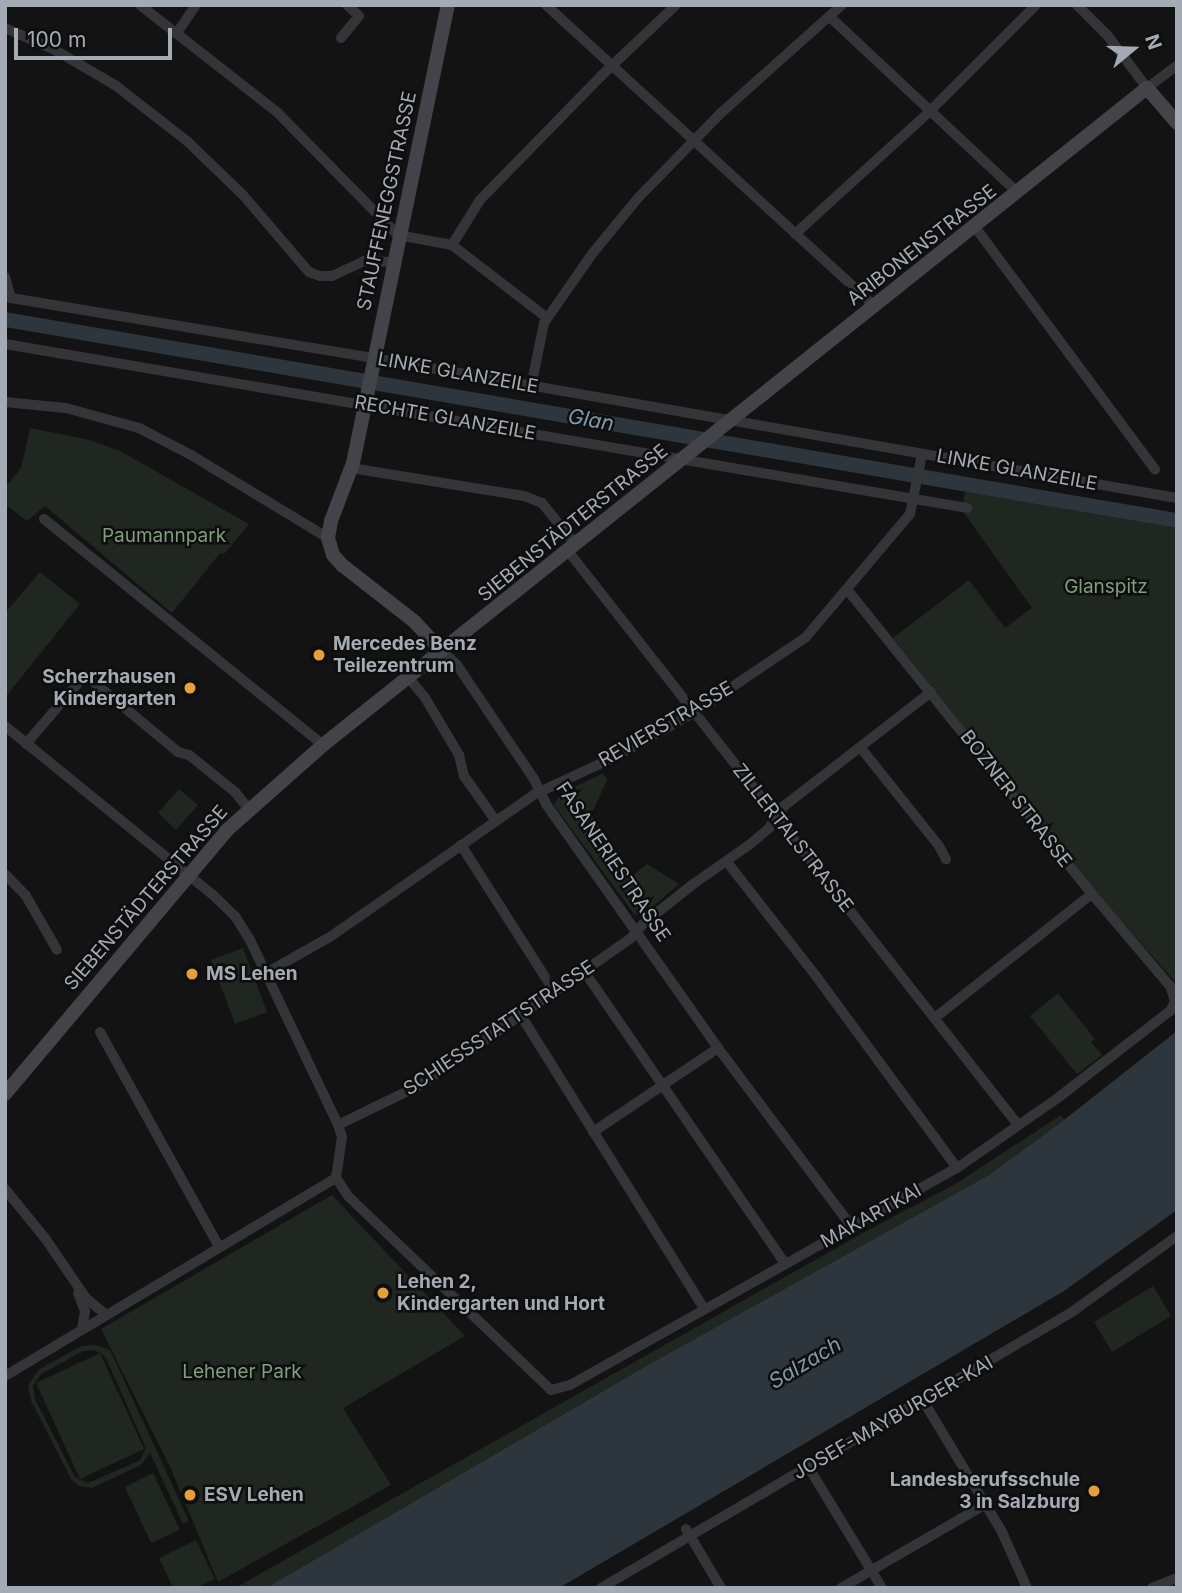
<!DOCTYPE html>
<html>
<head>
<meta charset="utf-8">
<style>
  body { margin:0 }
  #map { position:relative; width:1182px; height:1593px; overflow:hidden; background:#131314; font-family:Inter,sans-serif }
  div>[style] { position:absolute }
  .green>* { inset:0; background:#1f2720 }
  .water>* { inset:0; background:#2d363c }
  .street>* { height:10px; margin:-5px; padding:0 5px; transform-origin:5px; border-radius:5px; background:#343539 }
  .secondary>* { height:14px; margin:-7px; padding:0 7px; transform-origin:7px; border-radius:7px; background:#424449 }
  .dots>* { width:19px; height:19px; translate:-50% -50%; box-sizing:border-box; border:4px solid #0e0e0f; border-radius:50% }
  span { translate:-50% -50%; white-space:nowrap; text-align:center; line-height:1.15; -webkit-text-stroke:5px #0e0e0f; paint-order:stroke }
  .street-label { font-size:19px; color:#a5abb4 }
  .park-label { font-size:19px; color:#7e9e7d }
  .poi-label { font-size:19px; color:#a5abb4; font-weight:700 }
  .left { translate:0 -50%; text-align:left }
  .right { translate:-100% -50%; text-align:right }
  .water-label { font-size:21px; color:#7e9bad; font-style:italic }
  .frame { position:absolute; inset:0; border:7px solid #a5abb4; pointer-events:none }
  .north { position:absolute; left:1098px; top:14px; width:70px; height:70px; -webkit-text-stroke:5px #0e0e0f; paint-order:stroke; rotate:71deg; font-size:19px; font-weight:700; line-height:28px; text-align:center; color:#a5abb4 }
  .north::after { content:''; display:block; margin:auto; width:24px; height:32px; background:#a5abb4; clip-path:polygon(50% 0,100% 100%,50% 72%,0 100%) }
  .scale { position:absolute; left:14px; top:28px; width:158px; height:32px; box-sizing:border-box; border:4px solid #a5abb4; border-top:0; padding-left:9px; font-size:21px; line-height:24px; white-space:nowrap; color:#a5abb4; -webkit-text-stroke:5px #0e0e0f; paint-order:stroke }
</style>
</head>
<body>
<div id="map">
  <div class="green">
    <div style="clip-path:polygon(30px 428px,90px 440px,120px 451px,249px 524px,224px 554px,220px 553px,172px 613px,45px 506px,27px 521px,5px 504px,5px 488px,21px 468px)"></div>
    <div style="clip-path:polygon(965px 491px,1177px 528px,1177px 984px,1095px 891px,893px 638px,969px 580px,1005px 628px,1032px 608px,962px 510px)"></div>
    <div style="clip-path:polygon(40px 572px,80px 604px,7px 695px,5px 613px)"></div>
    <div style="clip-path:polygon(603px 773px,607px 780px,591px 815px,633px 875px,647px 864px,679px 884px,643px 915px,634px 914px,554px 805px,559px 795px)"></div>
    <div style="clip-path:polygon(179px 789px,198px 805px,176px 830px,158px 813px)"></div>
    <div style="clip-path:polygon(243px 948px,267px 1012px,235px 1024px,211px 960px)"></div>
    <div style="clip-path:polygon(1058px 993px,1095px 1039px,1091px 1042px,1102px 1055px,1077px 1074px,1030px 1016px)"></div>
    <div style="clip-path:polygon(1061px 1115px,1064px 1120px,989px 1175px,648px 1365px,266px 1588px,235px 1588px,861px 1234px,957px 1183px)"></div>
    <div style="clip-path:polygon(332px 1195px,465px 1336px,343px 1408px,391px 1485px,218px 1582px,171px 1469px,101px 1329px)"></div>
    <div style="clip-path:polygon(1153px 1286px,1171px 1316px,1112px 1352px,1094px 1322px)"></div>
    <div style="clip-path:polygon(evenodd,95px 1345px,110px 1350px,189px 1521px,183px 1524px,150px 1453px,141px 1465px,92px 1488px,79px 1486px,71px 1479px,31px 1401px,28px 1386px,38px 1370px,81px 1346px,95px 1345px,94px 1350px,100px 1353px,36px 1383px,80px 1479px,144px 1449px,100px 1353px,106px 1358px,146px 1448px,140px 1460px,88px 1483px,75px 1477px,35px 1399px,33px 1386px,41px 1374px,83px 1351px,94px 1350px)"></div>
    <div style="clip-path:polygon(153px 1473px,180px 1530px,151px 1543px,125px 1487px)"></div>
    <div style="clip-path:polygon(196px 1540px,215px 1579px,196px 1588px,173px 1588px,159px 1558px)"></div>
  </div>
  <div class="water">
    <div style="clip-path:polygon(5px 312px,1177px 513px,1177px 528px,5px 327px)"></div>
    <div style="clip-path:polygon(1177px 1031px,1177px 1210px,1064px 1291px,559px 1588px,266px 1588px,648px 1365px,989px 1175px,1064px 1120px)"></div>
  </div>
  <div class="street">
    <div style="left:140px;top:5px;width:174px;rotate:38deg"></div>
    <div style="left:277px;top:112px;width:173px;rotate:45.5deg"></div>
    <div style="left:398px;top:235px;width:55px;rotate:10.5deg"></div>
    <div style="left:452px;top:245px;width:120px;rotate:37.5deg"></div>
    <div style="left:546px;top:5px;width:447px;rotate:42.5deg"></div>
    <div style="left:1077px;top:5px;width:44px;rotate:45deg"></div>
    <div style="left:1108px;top:36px;width:65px;rotate:53.1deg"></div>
    <div style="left:1147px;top:88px;width:38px;rotate:-37deg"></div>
    <div style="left:830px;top:17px;width:258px;rotate:43.1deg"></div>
    <div style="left:5px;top:28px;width:55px;rotate:23.7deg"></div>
    <div style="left:55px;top:50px;width:69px;rotate:30.3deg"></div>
    <div style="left:115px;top:85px;width:91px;rotate:37.9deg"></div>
    <div style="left:187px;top:141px;width:78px;rotate:44deg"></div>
    <div style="left:243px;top:195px;width:101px;rotate:49.4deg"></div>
    <div style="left:309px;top:272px;width:12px;rotate:20deg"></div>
    <div style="left:320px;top:276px;width:12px"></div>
    <div style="left:332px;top:276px;width:35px;rotate:-25deg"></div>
    <div style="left:364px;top:261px;width:28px;rotate:2deg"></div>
    <div style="left:177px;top:33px;width:34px;rotate:-56deg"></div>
    <div style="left:341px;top:38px;width:28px;rotate:-51deg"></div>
    <div style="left:359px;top:16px;width:16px;rotate:-137deg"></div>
    <div style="left:975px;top:227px;width:302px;rotate:53.4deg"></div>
    <div style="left:795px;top:234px;width:183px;rotate:-42.3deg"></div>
    <div style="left:930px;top:111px;width:150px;rotate:-45deg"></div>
    <div style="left:452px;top:245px;width:53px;rotate:-58.1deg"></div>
    <div style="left:480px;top:200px;width:173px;rotate:-45.7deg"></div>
    <div style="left:601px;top:76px;width:103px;rotate:-43.4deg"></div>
    <div style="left:5px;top:277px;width:22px;rotate:74deg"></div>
    <div style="left:11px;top:298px;width:367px;rotate:9.4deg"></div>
    <div style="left:373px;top:358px;width:816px;rotate:9.88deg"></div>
    <div style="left:5px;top:344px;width:976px;rotate:9.67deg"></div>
    <div style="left:531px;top:387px;width:65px;rotate:-78.5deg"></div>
    <div style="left:544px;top:323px;width:84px;rotate:-55.2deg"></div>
    <div style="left:592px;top:254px;width:72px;rotate:-50.6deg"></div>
    <div style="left:638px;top:198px;width:119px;rotate:-45.7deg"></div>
    <div style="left:721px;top:113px;width:162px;rotate:-41.8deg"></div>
    <div style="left:5px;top:402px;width:61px;rotate:5.6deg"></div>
    <div style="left:66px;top:408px;width:76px;rotate:15.3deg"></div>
    <div style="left:139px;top:428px;width:59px;rotate:27.4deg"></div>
    <div style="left:191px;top:455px;width:160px;rotate:31.2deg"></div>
    <div style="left:351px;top:468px;width:175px;rotate:9.2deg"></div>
    <div style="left:524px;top:496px;width:19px;rotate:21deg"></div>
    <div style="left:542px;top:503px;width:54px;rotate:51deg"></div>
    <div style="left:44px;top:519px;width:359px;rotate:39deg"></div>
    <div style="left:568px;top:551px;width:729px;rotate:51.9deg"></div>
    <div style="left:440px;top:649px;width:23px;rotate:43deg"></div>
    <div style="left:457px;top:665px;width:138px;rotate:56deg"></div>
    <div style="left:534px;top:779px;width:28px;rotate:64deg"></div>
    <div style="left:546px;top:804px;width:299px;rotate:54.8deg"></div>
    <div style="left:718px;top:1048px;width:222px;rotate:53.2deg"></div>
    <div style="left:407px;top:676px;width:26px;rotate:50deg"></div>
    <div style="left:424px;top:696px;width:69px;rotate:59.3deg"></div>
    <div style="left:459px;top:755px;width:22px;rotate:77deg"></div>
    <div style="left:464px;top:776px;width:55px;rotate:54.6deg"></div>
    <div style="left:5px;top:726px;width:267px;rotate:39.1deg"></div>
    <div style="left:212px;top:894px;width:32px;rotate:44deg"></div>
    <div style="left:235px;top:916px;width:26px;rotate:58deg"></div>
    <div style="left:249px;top:938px;width:207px;rotate:64.5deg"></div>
    <div style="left:26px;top:744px;width:91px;rotate:-49.5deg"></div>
    <div style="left:85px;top:675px;width:121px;rotate:39.6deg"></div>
    <div style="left:178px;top:752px;width:11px;rotate:15deg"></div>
    <div style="left:189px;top:755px;width:59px;rotate:38.8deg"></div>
    <div style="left:235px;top:792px;width:22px;rotate:51deg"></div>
    <div style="left:860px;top:747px;width:127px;rotate:51.4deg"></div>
    <div style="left:939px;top:846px;width:15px;rotate:62deg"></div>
    <div style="left:461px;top:845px;width:173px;rotate:57.5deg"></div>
    <div style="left:727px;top:862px;width:145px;rotate:52deg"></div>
    <div style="left:816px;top:976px;width:238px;rotate:53.7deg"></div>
    <div style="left:5px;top:874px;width:30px;rotate:46deg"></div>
    <div style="left:26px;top:896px;width:62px;rotate:60.1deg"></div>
    <div style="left:584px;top:971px;width:355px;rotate:55.5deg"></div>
    <div style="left:266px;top:973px;width:73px;rotate:-29.4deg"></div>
    <div style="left:330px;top:937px;width:250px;rotate:-34.9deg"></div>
    <div style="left:535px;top:794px;width:93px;rotate:-24.9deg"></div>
    <div style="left:619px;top:755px;width:87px;rotate:-29.5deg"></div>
    <div style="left:695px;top:712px;width:134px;rotate:-34deg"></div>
    <div style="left:806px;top:637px;width:161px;rotate:-49.8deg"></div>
    <div style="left:910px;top:514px;width:61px;rotate:-78.7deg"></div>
    <div style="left:520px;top:1014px;width:348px;rotate:58deg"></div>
    <div style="left:936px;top:1017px;width:199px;rotate:-38.3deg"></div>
    <div style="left:100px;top:1032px;width:246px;rotate:61deg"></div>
    <div style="left:593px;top:1132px;width:151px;rotate:-33.9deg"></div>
    <div style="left:336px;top:1178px;width:23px;rotate:56deg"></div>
    <div style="left:349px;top:1197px;width:279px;rotate:43.7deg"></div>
    <div style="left:551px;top:1390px;width:20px;rotate:-15deg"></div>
    <div style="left:570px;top:1385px;width:444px;rotate:-29.3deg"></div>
    <div style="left:957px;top:1168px;width:124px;rotate:-34.8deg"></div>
    <div style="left:1059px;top:1097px;width:142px;rotate:-37.8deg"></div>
    <div style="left:1171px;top:1010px;width:10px;rotate:-66deg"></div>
    <div style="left:1175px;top:1001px;width:16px;rotate:-108deg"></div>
    <div style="left:1170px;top:986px;width:121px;rotate:-130.3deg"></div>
    <div style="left:1092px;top:894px;width:390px;rotate:-128.8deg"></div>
    <div style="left:5px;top:1189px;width:63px;rotate:50.8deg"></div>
    <div style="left:45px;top:1238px;width:73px;rotate:55.7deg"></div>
    <div style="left:86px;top:1298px;width:26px;rotate:40deg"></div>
    <div style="left:78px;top:1293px;width:19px;rotate:69deg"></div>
    <div style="left:85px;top:1311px;width:18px;rotate:99deg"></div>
    <div style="left:5px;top:1376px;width:386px;rotate:-30.9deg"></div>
    <div style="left:336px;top:1178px;width:41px;rotate:-81.7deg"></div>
    <div style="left:342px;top:1137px;width:13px;rotate:-108deg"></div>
    <div style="left:338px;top:1125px;width:93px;rotate:-26deg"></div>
    <div style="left:422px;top:1084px;width:254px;rotate:-34.9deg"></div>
    <div style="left:630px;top:939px;width:20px;rotate:-49deg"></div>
    <div style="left:643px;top:924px;width:63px;rotate:-38.5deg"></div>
    <div style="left:692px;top:885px;width:70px;rotate:-35.1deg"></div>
    <div style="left:749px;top:845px;width:26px;rotate:-40deg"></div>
    <div style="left:769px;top:828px;width:27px;rotate:-56deg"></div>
    <div style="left:784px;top:806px;width:186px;rotate:-37.8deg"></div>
    <div style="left:924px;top:1402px;width:152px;rotate:59deg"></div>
    <div style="left:1002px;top:1532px;width:61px;rotate:65.9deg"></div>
    <div style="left:809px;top:1468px;width:140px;rotate:58.7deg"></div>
    <div style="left:686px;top:1529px;width:69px;rotate:59.3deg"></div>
    <div style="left:601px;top:1588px;width:546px;rotate:-30.37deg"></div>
    <div style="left:1072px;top:1312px;width:130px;rotate:-35.9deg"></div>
    <div style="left:841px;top:1588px;width:168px;rotate:-30.1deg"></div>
    <div style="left:1152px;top:1588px;width:27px;rotate:-22deg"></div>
  </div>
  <div class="secondary">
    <div style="left:440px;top:649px;width:37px;rotate:-133deg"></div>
    <div style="left:415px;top:622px;width:93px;rotate:-142deg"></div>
    <div style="left:342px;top:565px;width:13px;rotate:-132deg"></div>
    <div style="left:333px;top:555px;width:18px;rotate:-106deg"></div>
    <div style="left:328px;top:538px;width:17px;rotate:-80deg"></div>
    <div style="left:331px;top:521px;width:62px;rotate:-69.2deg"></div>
    <div style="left:353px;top:463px;width:468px;rotate:-78.3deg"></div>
    <div style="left:5px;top:1094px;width:345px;rotate:-49.9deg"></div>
    <div style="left:227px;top:830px;width:128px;rotate:-41.5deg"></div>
    <div style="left:323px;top:745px;width:1054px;rotate:-38.57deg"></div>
    <div style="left:1147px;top:88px;width:46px;rotate:49.4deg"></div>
  </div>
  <div class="dots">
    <div style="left:319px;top:655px;background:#e69f39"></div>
    <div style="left:190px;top:688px;background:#e69f39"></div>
    <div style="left:192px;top:974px;background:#e69f39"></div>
    <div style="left:383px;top:1293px;background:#e69f39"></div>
    <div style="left:1094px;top:1491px;background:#e69f39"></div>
    <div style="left:190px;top:1495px;background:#e69f39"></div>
  </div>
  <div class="street-label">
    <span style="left:387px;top:201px;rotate:-78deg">STAUFFENEGGSTRASSE</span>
    <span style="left:922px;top:245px;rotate:-38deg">ARIBONENSTRASSE</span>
    <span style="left:458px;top:373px;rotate:10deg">LINKE GLANZEILE</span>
    <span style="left:445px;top:418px;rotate:10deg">RECHTE GLANZEILE</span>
    <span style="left:1017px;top:470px;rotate:10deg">LINKE GLANZEILE</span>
    <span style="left:573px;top:523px;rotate:-39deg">SIEBENSTÄDTERSTRASSE</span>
    <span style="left:666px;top:724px;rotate:-30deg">REVIERSTRASSE</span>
    <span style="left:1016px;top:799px;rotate:52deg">BOZNER STRASSE</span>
    <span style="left:793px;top:838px;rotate:52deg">ZILLERTALSTRASSE</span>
    <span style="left:613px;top:862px;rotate:56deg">FASANERIESTRASSE</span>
    <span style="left:146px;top:898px;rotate:-49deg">SIEBENSTÄDTERSTRASSE</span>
    <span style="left:499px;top:1028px;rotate:-34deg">SCHIESSSTATTSTRASSE</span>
    <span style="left:871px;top:1216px;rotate:-29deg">MAKARTKAI</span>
    <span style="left:893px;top:1418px;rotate:-30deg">JOSEF-MAYBURGER-KAI</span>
  </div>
  <div class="park-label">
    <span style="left:164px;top:536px">Paumannpark</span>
    <span style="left:1106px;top:587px">Glanspitz</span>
    <span style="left:242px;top:1372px">Lehener Park</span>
  </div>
  <div class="poi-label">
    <span class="left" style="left:333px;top:655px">Mercedes Benz<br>Teilezentrum</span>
    <span class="right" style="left:176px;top:688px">Scherzhausen<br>Kindergarten</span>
    <span class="left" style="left:206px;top:974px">MS Lehen</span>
    <span class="left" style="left:397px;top:1293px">Lehen 2,<br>Kindergarten und Hort</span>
    <span class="right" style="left:1080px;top:1491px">Landesberufsschule<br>3 in Salzburg</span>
    <span class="left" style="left:204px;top:1495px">ESV Lehen</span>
  </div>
  <div class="water-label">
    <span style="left:591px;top:420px;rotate:10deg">Glan</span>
    <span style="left:805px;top:1363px;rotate:-31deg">Salzach</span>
  </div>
  <div class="frame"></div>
  <div class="north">N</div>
  <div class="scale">100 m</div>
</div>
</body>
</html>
